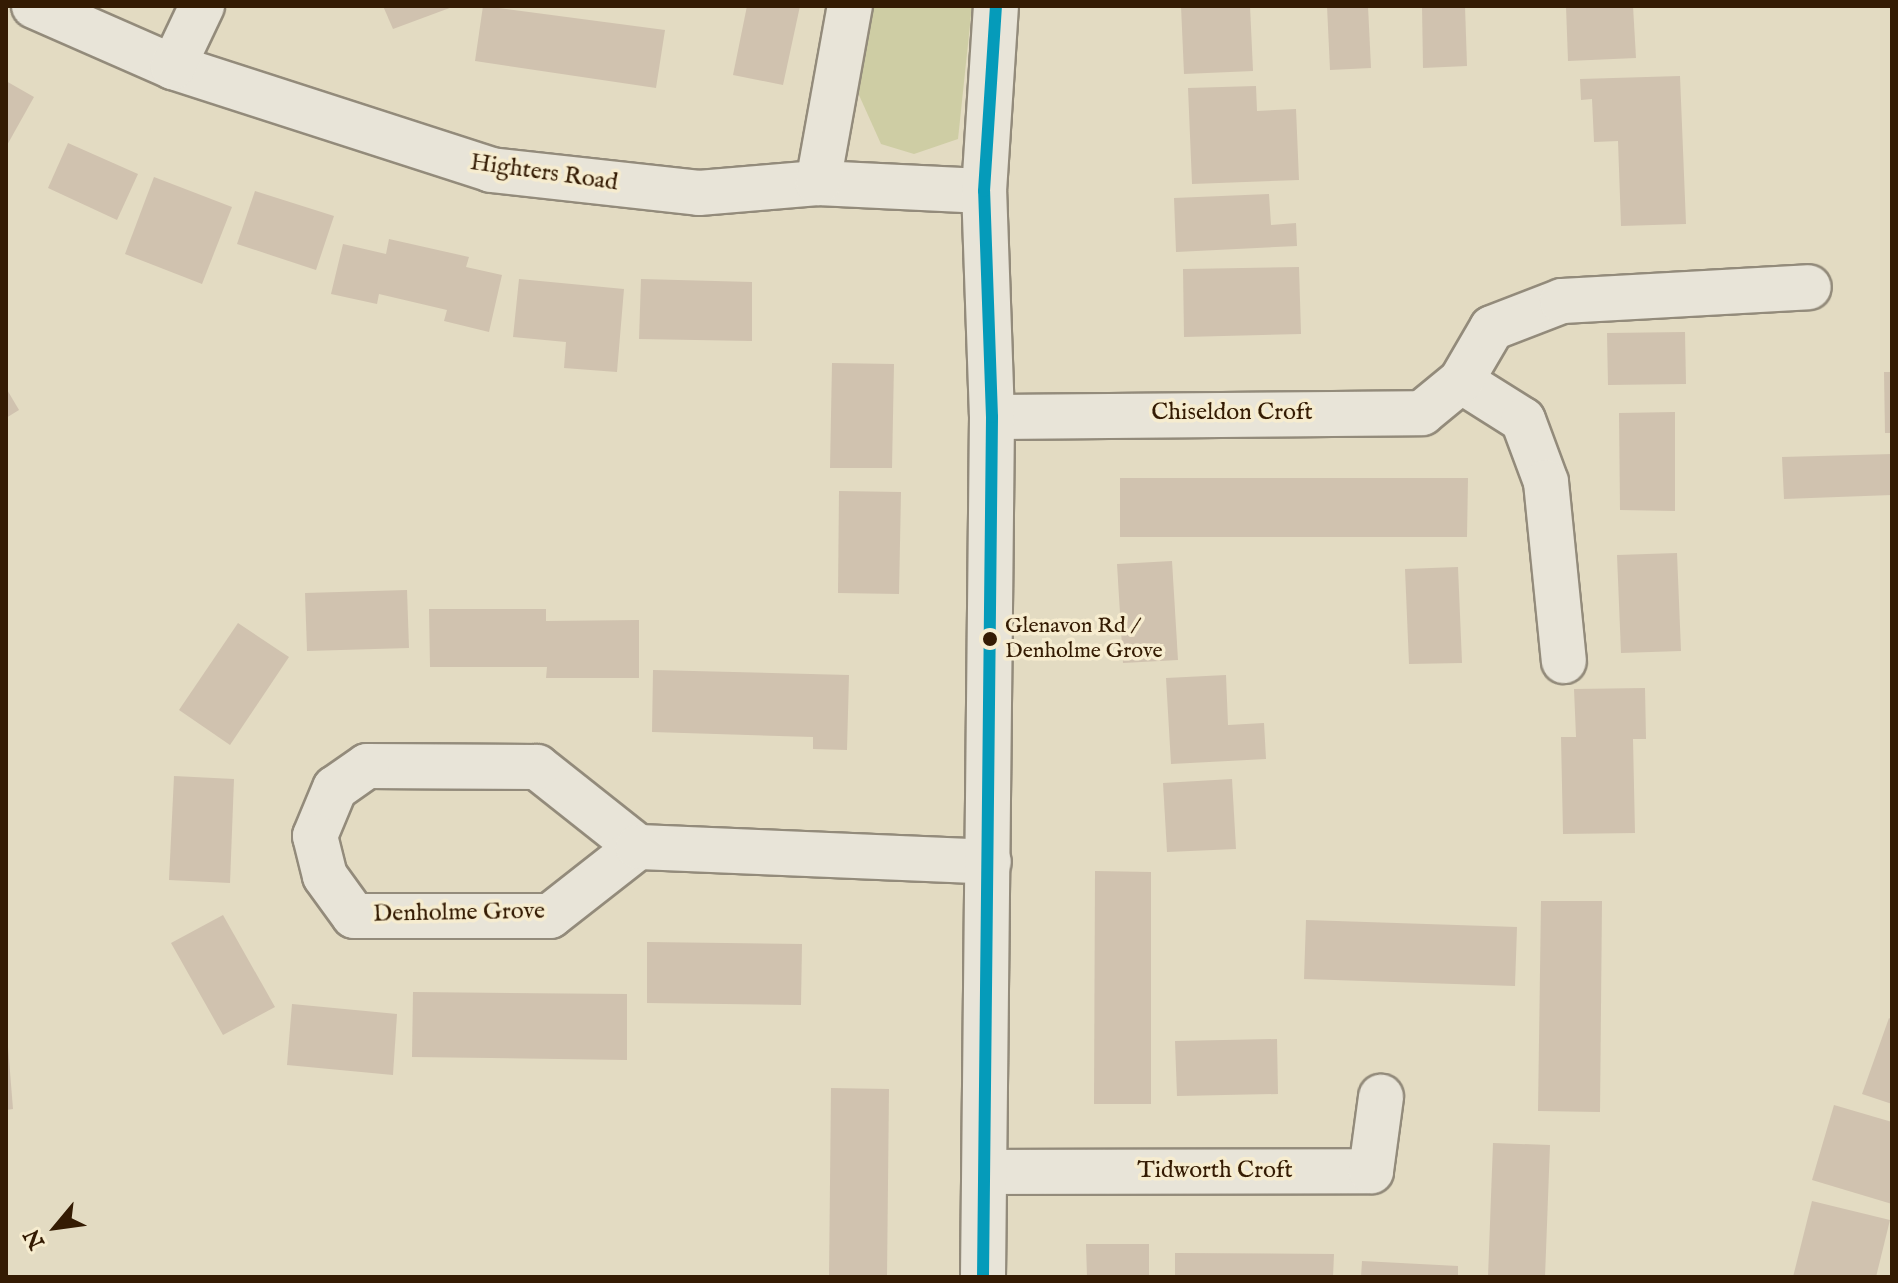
<!DOCTYPE html>
<html>
<head>
<meta charset="utf-8">
<style>
  body { margin:0 }
  #map { position:relative; width:1898px; height:1283px; overflow:hidden; background:#e3dbc2; font-family:"IM FELL English",serif }
  div>[style] { position:absolute }
  .green>* { inset:0; background:#cecda4 }
  .building>* { inset:0; background:#d0c2af }
  .roads { filter:drop-shadow(2px 0 #938b7b) drop-shadow(-2px 0 #938b7b) drop-shadow(0 2px #938b7b) drop-shadow(0 -2px #938b7b) }
  .minor>* { height:44px; margin:-22px; padding:0 22px; transform-origin:22px; border-radius:22px; background:#e8e4d8 }
  .bus-1>* { height:12px; margin:-6px; padding:0 6px; transform-origin:6px; border-radius:6px; background:#059bba }
  .dots>* { width:22px; height:22px; translate:-50% -50%; box-sizing:border-box; border:4px solid #f6eccf; border-radius:50% }
  span { translate:-50% -50%; white-space:nowrap; text-align:center; line-height:1.15; -webkit-text-stroke:7px #f6eccf; paint-order:stroke }
  .bus-label { font-size:22px; color:#341b03 }
  .left { translate:0 -50%; text-align:left }
  .street-label { font-size:24px; color:#341b03 }
  .frame { position:absolute; inset:0; border:8px solid #341b03; pointer-events:none }
  .north { position:absolute; left:16px; top:1187px; width:80px; height:80px; -webkit-text-stroke:6px #f6eccf; paint-order:stroke; rotate:241deg; font-size:22px; font-weight:700; line-height:32px; text-align:center; color:#341b03 }
  .north::after { content:''; display:block; margin:auto; width:28px; height:36px; background:#341b03; clip-path:polygon(50% 0,100% 100%,50% 72%,0 100%) }
</style>
</head>
<body>
<div id="map">
  <div class="green">
    <div style="clip-path:polygon(867px 6px,972px 6px,958px 139px,914px 154px,881px 144px,854px 84px)"></div>
  </div>
  <div class="building">
    <div style="clip-path:polygon(383px 6px,455px 6px,393px 29px)"></div>
    <div style="clip-path:polygon(483px 6px,665px 30px,656px 88px,475px 61px)"></div>
    <div style="clip-path:polygon(747px 6px,800px 6px,783px 85px,733px 75px)"></div>
    <div style="clip-path:polygon(1181px 6px,1250px 6px,1253px 71px,1184px 74px)"></div>
    <div style="clip-path:polygon(1327px 6px,1368px 6px,1371px 68px,1330px 70px)"></div>
    <div style="clip-path:polygon(1422px 6px,1465px 6px,1467px 66px,1423px 68px)"></div>
    <div style="clip-path:polygon(1566px 6px,1633px 6px,1636px 58px,1568px 61px)"></div>
    <div style="clip-path:polygon(1680px 76px,1686px 224px,1621px 226px,1618px 141px,1594px 142px,1592px 99px,1581px 100px,1580px 79px)"></div>
    <div style="clip-path:polygon(6px 81px,34px 97px,6px 147px)"></div>
    <div style="clip-path:polygon(1256px 86px,1257px 111px,1296px 109px,1299px 180px,1192px 184px,1188px 88px)"></div>
    <div style="clip-path:polygon(68px 143px,138px 174px,117px 220px,48px 188px)"></div>
    <div style="clip-path:polygon(154px 177px,232px 207px,202px 284px,125px 254px)"></div>
    <div style="clip-path:polygon(255px 191px,334px 216px,316px 270px,237px 244px)"></div>
    <div style="clip-path:polygon(1269px 194px,1271px 225px,1296px 223px,1297px 246px,1176px 252px,1174px 198px)"></div>
    <div style="clip-path:polygon(389px 239px,469px 257px,466px 267px,502px 275px,489px 332px,444px 321px,447px 310px,379px 294px,377px 304px,331px 294px,343px 244px,386px 254px)"></div>
    <div style="clip-path:polygon(1299px 267px,1301px 334px,1184px 337px,1183px 269px)"></div>
    <div style="clip-path:polygon(519px 279px,624px 289px,617px 372px,564px 368px,566px 342px,513px 337px)"></div>
    <div style="clip-path:polygon(641px 279px,752px 282px,752px 341px,639px 339px)"></div>
    <div style="clip-path:polygon(1685px 332px,1686px 384px,1608px 385px,1607px 333px)"></div>
    <div style="clip-path:polygon(832px 363px,894px 364px,892px 468px,830px 468px)"></div>
    <div style="clip-path:polygon(1884px 372px,1892px 372px,1892px 433px,1885px 433px)"></div>
    <div style="clip-path:polygon(6px 388px,19px 410px,6px 418px)"></div>
    <div style="clip-path:polygon(1675px 412px,1675px 511px,1620px 510px,1619px 413px)"></div>
    <div style="clip-path:polygon(1892px 454px,1892px 495px,1784px 499px,1782px 457px)"></div>
    <div style="clip-path:polygon(1120px 478px,1468px 478px,1467px 537px,1120px 537px)"></div>
    <div style="clip-path:polygon(839px 491px,901px 492px,899px 594px,838px 593px)"></div>
    <div style="clip-path:polygon(1677px 553px,1681px 651px,1621px 653px,1617px 555px)"></div>
    <div style="clip-path:polygon(1172px 561px,1178px 660px,1123px 663px,1117px 564px)"></div>
    <div style="clip-path:polygon(1458px 567px,1462px 663px,1409px 664px,1405px 569px)"></div>
    <div style="clip-path:polygon(407px 590px,409px 648px,307px 651px,305px 593px)"></div>
    <div style="clip-path:polygon(429px 609px,546px 609px,546px 621px,639px 620px,639px 678px,546px 678px,547px 667px,430px 667px)"></div>
    <div style="clip-path:polygon(238px 623px,289px 657px,230px 745px,179px 710px)"></div>
    <div style="clip-path:polygon(653px 670px,849px 675px,847px 750px,813px 749px,813px 737px,652px 732px)"></div>
    <div style="clip-path:polygon(1226px 675px,1228px 725px,1264px 723px,1266px 759px,1171px 764px,1166px 678px)"></div>
    <div style="clip-path:polygon(1645px 688px,1646px 739px,1633px 739px,1635px 833px,1563px 834px,1561px 737px,1576px 737px,1574px 689px)"></div>
    <div style="clip-path:polygon(174px 776px,234px 779px,230px 883px,169px 880px)"></div>
    <div style="clip-path:polygon(1232px 779px,1236px 849px,1167px 852px,1163px 783px)"></div>
    <div style="clip-path:polygon(1095px 871px,1151px 872px,1151px 1104px,1094px 1104px)"></div>
    <div style="clip-path:polygon(1541px 901px,1602px 901px,1600px 1112px,1538px 1111px)"></div>
    <div style="clip-path:polygon(223px 915px,275px 1007px,223px 1035px,171px 943px)"></div>
    <div style="clip-path:polygon(1306px 920px,1517px 927px,1515px 986px,1304px 979px)"></div>
    <div style="clip-path:polygon(647px 942px,802px 944px,801px 1005px,647px 1003px)"></div>
    <div style="clip-path:polygon(413px 992px,627px 994px,627px 1060px,412px 1057px)"></div>
    <div style="clip-path:polygon(292px 1004px,397px 1014px,393px 1075px,287px 1065px)"></div>
    <div style="clip-path:polygon(1889px 1018px,1892px 1020px,1892px 1104px,1862px 1094px)"></div>
    <div style="clip-path:polygon(1277px 1039px,1278px 1094px,1177px 1096px,1175px 1041px)"></div>
    <div style="clip-path:polygon(8px 1047px,13px 1109px,6px 1110px,6px 1048px)"></div>
    <div style="clip-path:polygon(831px 1088px,889px 1089px,887px 1277px,829px 1277px)"></div>
    <div style="clip-path:polygon(1834px 1105px,1892px 1122px,1892px 1204px,1812px 1180px)"></div>
    <div style="clip-path:polygon(1493px 1143px,1550px 1145px,1545px 1277px,1488px 1277px)"></div>
    <div style="clip-path:polygon(1812px 1201px,1890px 1220px,1876px 1277px,1793px 1277px)"></div>
    <div style="clip-path:polygon(1086px 1244px,1149px 1244px,1149px 1277px,1087px 1277px)"></div>
    <div style="clip-path:polygon(1175px 1253px,1334px 1254px,1333px 1277px,1175px 1277px)"></div>
    <div style="clip-path:polygon(1362px 1261px,1458px 1266px,1458px 1277px,1361px 1277px)"></div>
  </div>
  <div class="roads">
    <div class="minor">
      <div style="left:34px;top:6px;width:152px;rotate:23.7deg"></div>
      <div style="left:173px;top:67px;width:334px;rotate:17.9deg"></div>
      <div style="left:491px;top:170px;width:209px;rotate:6.3deg"></div>
      <div style="left:699px;top:193px;width:119px;rotate:-4.8deg"></div>
      <div style="left:818px;top:183px;width:166px;rotate:2.8deg"></div>
      <div style="left:173px;top:67px;width:68px;rotate:-64.6deg"></div>
      <div style="left:818px;top:183px;width:180px;rotate:-79.8deg"></div>
      <div style="left:1461px;top:381px;width:73px;rotate:32.2deg"></div>
      <div style="left:1523px;top:420px;width:66px;rotate:69.6deg"></div>
      <div style="left:1546px;top:482px;width:180px;rotate:84.3deg"></div>
      <div style="left:992px;top:417px;width:430px;rotate:-0.5deg"></div>
      <div style="left:1422px;top:413px;width:50px;rotate:-39.4deg"></div>
      <div style="left:1461px;top:381px;width:61px;rotate:-59.7deg"></div>
      <div style="left:1492px;top:328px;width:75px;rotate:-21.1deg"></div>
      <div style="left:1562px;top:301px;width:247px;rotate:-3.2deg"></div>
      <div style="left:638px;top:847px;width:129px;rotate:-141.6deg"></div>
      <div style="left:537px;top:767px;width:170px;rotate:-179.7deg"></div>
      <div style="left:367px;top:766px;width:39px;rotate:145deg"></div>
      <div style="left:335px;top:788px;width:52px;rotate:112.6deg"></div>
      <div style="left:315px;top:836px;width:41px;rotate:76deg"></div>
      <div style="left:325px;top:876px;width:49px;rotate:54.1deg"></div>
      <div style="left:354px;top:916px;width:196px"></div>
      <div style="left:550px;top:916px;width:112px;rotate:-38.1deg"></div>
      <div style="left:638px;top:847px;width:351px;rotate:2.4deg"></div>
      <div style="left:985px;top:1172px;width:386px;rotate:-0.1deg"></div>
      <div style="left:1371px;top:1171px;width:75px;rotate:-82.3deg"></div>
      <div style="left:983px;top:1277px;width:860px;rotate:-89.4deg"></div>
      <div style="left:992px;top:417px;width:226px;rotate:-92deg"></div>
      <div style="left:984px;top:191px;width:185px;rotate:-86.3deg"></div>
    </div>
  </div>
  <div class="bus-1">
    <div style="left:983px;top:1277px;width:860px;rotate:-89.4deg"></div>
    <div style="left:992px;top:417px;width:226px;rotate:-92deg"></div>
    <div style="left:984px;top:191px;width:185px;rotate:-86.3deg"></div>
  </div>
  <div class="dots">
    <div style="left:990px;top:639px;background:#341b03"></div>
  </div>
  <div class="bus-label">
    <span class="left" style="left:1005px;top:639px">Glenavon Rd /<br>Denholme Grove</span>
  </div>
  <div class="street-label">
    <span style="left:544px;top:173px;rotate:8deg">Highters Road</span>
    <span style="left:1232px;top:413px">Chiseldon Croft</span>
    <span style="left:459px;top:913px;rotate:-1deg">Denholme Grove</span>
    <span style="left:1215px;top:1171px">Tidworth Croft</span>
  </div>
  <div class="frame"></div>
  <div class="north">N</div>
</div>
</body>
</html>
